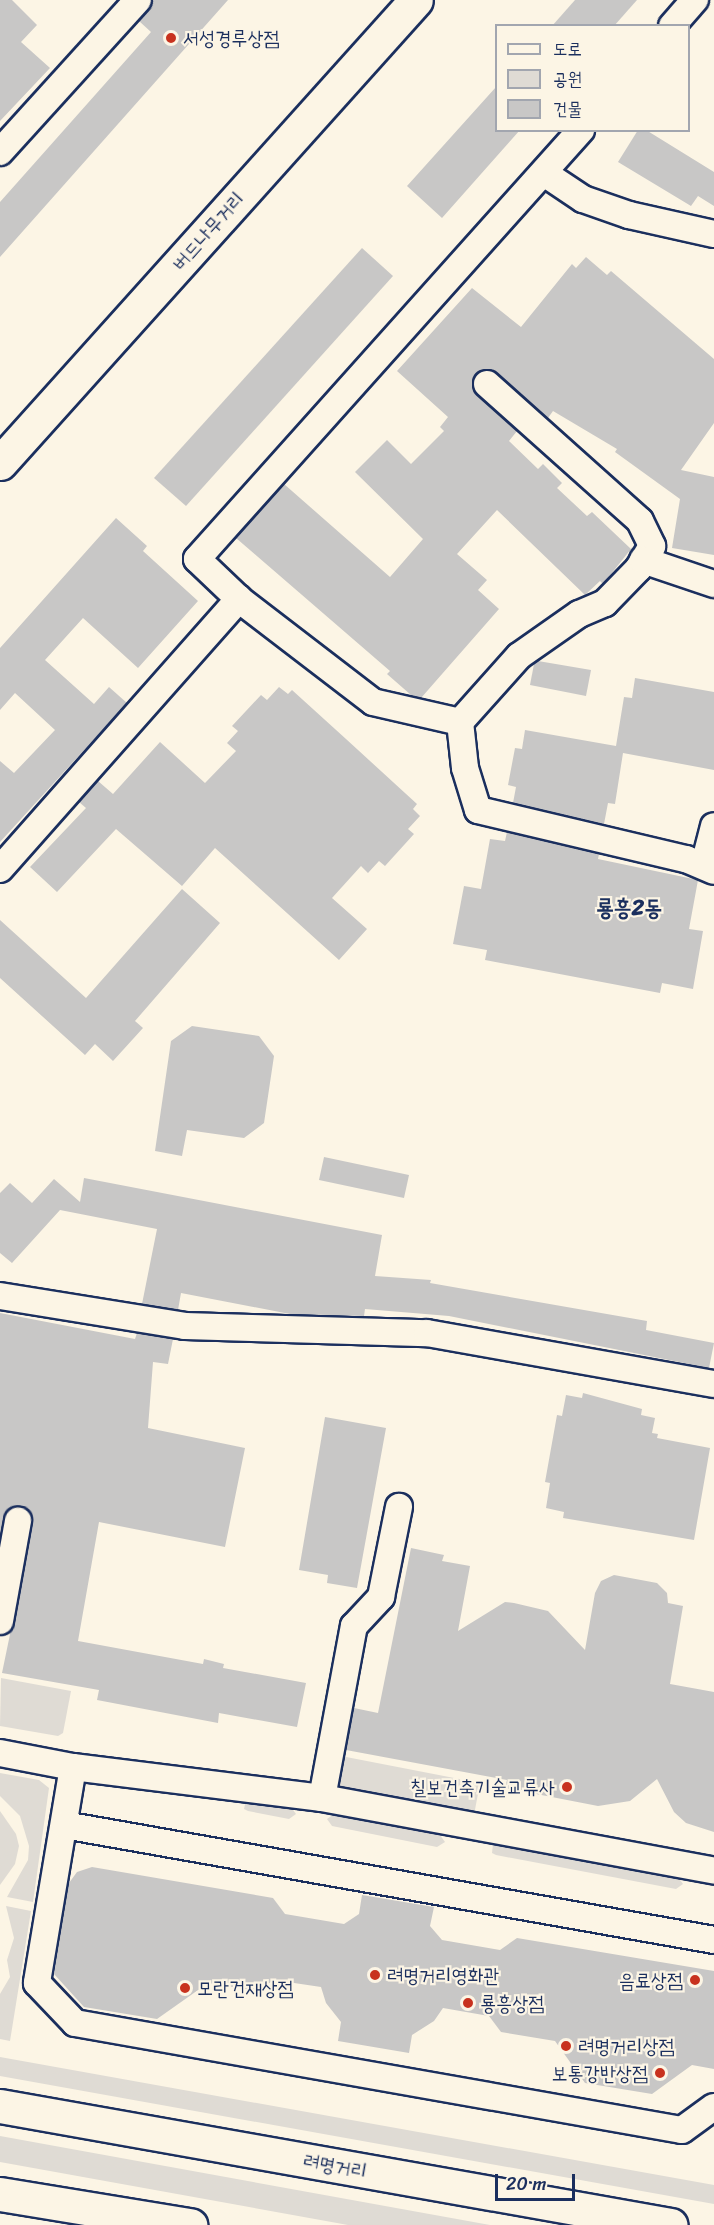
<!DOCTYPE html>
<html>
<head>
<meta charset="utf-8">
<style>
  body { margin:0 }
  #map { position:relative; width:714px; height:2225px; overflow:hidden; background:#fcf5e5; font-family:Sriracha,"Poor Story",sans-serif }
  div>[style] { position:absolute }
  .green>* { inset:0; background:#dfdbd4 }
  .building>* { inset:0; background:#c8c7c6 }
  .roads { filter:drop-shadow(2px 0 #1b2f5e) drop-shadow(-2px 0 #1b2f5e) drop-shadow(0 2px #1b2f5e) drop-shadow(0 -2px #1b2f5e) }
  .minor>* { height:26px; margin:-13px; padding:0 13px; transform-origin:13px; border-radius:13px; background:#fcf5e5 }
  .major>* { height:33px; margin:-16.5px; padding:0 16.5px; transform-origin:16.5px; border-radius:16.5px; background:#fcf5e5 }
  .highway>* { height:33px; margin:-16.5px; padding:0 16.5px; transform-origin:16.5px; border-radius:16.5px; background:#fcf5e5 }
  .dots>* { width:16px; height:16px; translate:-50% -50%; box-sizing:border-box; border:3px solid #fcf5e5; border-radius:50% }
  span { translate:-50% -50%; white-space:nowrap; text-align:center; line-height:1.15; -webkit-text-stroke:4.5px #fcf5e5; paint-order:stroke }
  .poi-label { font-size:20px; color:#1b2f5e }
  .left { translate:0 -50%; text-align:left }
  .right { translate:-100% -50%; text-align:right }
  .street-label { font-size:20px; color:#1b2f5e }
  .quarter-label { font-size:22px; color:#1b2f5e; font-weight:700 }
  .legend { position:absolute; left:495px; top:24px; width:195px; height:108px; box-sizing:border-box; background:#fcf5e5; border:2px solid #a2a6af; margin:0; padding:8px 10px; list-style:none; font-size:18px; color:#1b2f5e }
  .legend li { display:flex; align-items:center; gap:12px; height:30px }
  .legend b { width:30px; border:2px solid #a2a6af }
  .scale { position:absolute; left:495px; top:2174px; width:80px; height:27px; box-sizing:border-box; border:3px solid #1b2f5e; border-top:0; padding-left:8px; font-size:18px; line-height:21px; white-space:nowrap; color:#1b2f5e; -webkit-text-stroke:4px #fcf5e5; paint-order:stroke }
</style>
</head>
<body>
<div id="map">
  <div class="green">
    <div style="clip-path:polygon(1px 1678px,71px 1691px,63px 1733px,58px 1736px,0 1726px)"></div>
    <div style="clip-path:polygon(341px 1756px,480px 1783px,474px 1815px,351px 1794px,335px 1783px)"></div>
    <div style="clip-path:polygon(0 1773px,39px 1780px,49px 1788px,33px 1902px,7px 1897px,28px 1860px,29px 1846px,20px 1816px,0 1796px)"></div>
    <div style="clip-path:polygon(246px 1800px,291px 1807px,296px 1814px,289px 1819px,248px 1811px,244px 1809px)"></div>
    <div style="clip-path:polygon(0 1811px,16px 1834px,19px 1846px,15px 1864px,0 1885px)"></div>
    <div style="clip-path:polygon(334px 1814px,440px 1835px,445px 1842px,437px 1847px,332px 1826px,327px 1819px)"></div>
    <div style="clip-path:polygon(493px 1844px,678px 1877px,683px 1884px,676px 1889px,496px 1855px,492px 1853px)"></div>
    <div style="clip-path:polygon(6px 1906px,31px 1911px,10px 2041px,0 2039px,0 1994px,10px 1977px,7px 1960px,14px 1938px)"></div>
    <div style="clip-path:polygon(0 2057px,714px 2185px,714px 2204px,0 2076px)"></div>
    <div style="clip-path:polygon(0 2136px,490px 2225px,348px 2225px,0 2162px)"></div>
  </div>
  <div class="building">
    <div style="clip-path:polygon(0 0,12px 0,37px 25px,21px 42px,50px 68px,0 121px)"></div>
    <div style="clip-path:polygon(153px 0,228px 0,0 257px,0 202px,151px 32px,139px 21px)"></div>
    <div style="clip-path:polygon(575px 0,637px 0,614px 26px,552px 26px)"></div>
    <div style="clip-path:polygon(496px 87px,496px 130px,520px 130px,442px 218px,407px 186px)"></div>
    <div style="clip-path:polygon(638px 130px,646px 130px,714px 172px,714px 206px,698px 196px,691px 206px,618px 162px)"></div>
    <div style="clip-path:polygon(362px 248px,393px 276px,186px 506px,154px 478px)"></div>
    <div style="clip-path:polygon(586px 257px,607px 275px,611px 271px,714px 359px,714px 423px,681px 470px,714px 477px,714px 555px,672px 548px,680px 499px,615px 452px,617px 449px,553px 411px,548px 418px,497px 373px,482px 370px,473px 380px,473px 389px,517px 431px,509px 441px,538px 469px,543px 464px,562px 483px,557px 488px,587px 516px,592px 512px,631px 549px,603px 584px,600px 581px,585px 595px,497px 510px,457px 554px,487px 580px,478px 590px,499px 609px,421px 698px,411px 695px,387px 674px,390px 671px,236px 538px,284px 484px,390px 577px,423px 539px,355px 472px,387px 440px,411px 464px,444px 431px,440px 427px,448px 417px,397px 371px,472px 288px,521px 327px,572px 264px,576px 268px)"></div>
    <div style="clip-path:polygon(116px 518px,147px 546px,143px 551px,198px 601px,138px 668px,83px 618px,45px 660px,94px 704px,109px 687px,127px 703px,0 842px,0 761px,14px 773px,55px 730px,15px 693px,0 710px,0 648px)"></div>
    <div style="clip-path:polygon(538px 661px,591px 670px,586px 696px,530px 685px,534px 664px)"></div>
    <div style="clip-path:polygon(635px 678px,714px 692px,714px 770px,623px 753px,615px 804px,608px 803px,604px 824px,513px 803px,516px 787px,508px 785px,515px 748px,522px 749px,525px 730px,616px 746px,624px 697px,632px 698px)"></div>
    <div style="clip-path:polygon(279px 687px,288px 694px,292px 690px,346px 739px,417px 804px,413px 809px,420px 816px,408px 829px,414px 834px,385px 866px,379px 861px,368px 873px,361px 866px,332px 898px,367px 929px,339px 960px,215px 848px,182px 886px,116px 829px,57px 892px,30px 867px,86px 808px,79px 802px,98px 781px,113px 794px,160px 742px,205px 783px,236px 751px,227px 743px,238px 731px,232px 726px,261px 695px,267px 700px)"></div>
    <div style="clip-path:polygon(507px 832px,599px 854px,598px 859px,698px 880px,689px 929px,703px 931px,693px 989px,662px 983px,660px 993px,485px 960px,487px 950px,453px 944px,464px 886px,481px 889px,490px 839px,505px 841px)"></div>
    <div style="clip-path:polygon(182px 889px,220px 923px,135px 1021px,143px 1028px,113px 1061px,95px 1044px,85px 1055px,0 978px,0 920px,86px 998px)"></div>
    <div style="clip-path:polygon(192px 1026px,259px 1036px,274px 1056px,264px 1123px,244px 1138px,187px 1130px,182px 1156px,155px 1151px,171px 1041px)"></div>
    <div style="clip-path:polygon(324px 1157px,409px 1175px,404px 1198px,319px 1180px)"></div>
    <div style="clip-path:polygon(84px 1178px,382px 1235px,375px 1276px,431px 1280px,430px 1283px,647px 1321px,646px 1330px,714px 1343px,709px 1368px,449px 1316px,365px 1309px,364px 1316px,290px 1314px,181px 1293px,178px 1310px,142px 1304px,157px 1229px,60px 1210px,12px 1263px,0 1253px,0 1193px,10px 1183px,32px 1203px,54px 1179px,80px 1202px)"></div>
    <div style="clip-path:polygon(0 1313px,135px 1339px,137px 1333px,173px 1339px,168px 1364px,153px 1362px,148px 1428px,245px 1448px,225px 1547px,99px 1522px,78px 1641px,203px 1664px,204px 1659px,224px 1664px,223px 1668px,306px 1683px,297px 1727px,219px 1713px,218px 1723px,97px 1700px,99px 1690px,2px 1673px,33px 1523px,27px 1509px,12px 1507px,3px 1518px,0 1536px)"></div>
    <div style="clip-path:polygon(583px 1393px,642px 1409px,641px 1415px,655px 1418px,652px 1433px,658px 1434px,657px 1438px,710px 1448px,694px 1540px,563px 1518px,564px 1512px,546px 1508px,550px 1483px,545px 1482px,557px 1415px,562px 1416px,566px 1395px,582px 1398px)"></div>
    <div style="clip-path:polygon(325px 1417px,386px 1428px,357px 1588px,327px 1583px,328px 1575px,299px 1570px)"></div>
    <div style="clip-path:polygon(411px 1548px,444px 1555px,442px 1561px,470px 1566px,458px 1631px,505px 1602px,514px 1603px,548px 1611px,585px 1650px,595px 1593px,601px 1581px,614px 1575px,657px 1583px,667px 1593px,668px 1603px,683px 1606px,670px 1684px,714px 1692px,714px 1832px,686px 1823px,674px 1812px,657px 1779px,630px 1801px,598px 1806px,505px 1788px,507px 1780px,346px 1750px,354px 1708px,378px 1713px)"></div>
    <div style="clip-path:polygon(92px 1867px,273px 1898px,285px 1914px,344px 1924px,359px 1914px,362px 1895px,434px 1907px,430px 1926px,442px 1940px,500px 1950px,517px 1938px,714px 1971px,714px 2069px,692px 2065px,652px 2094px,585px 2083px,555px 2041px,501px 2032px,489px 2016px,443px 2008px,434px 2021px,412px 2035px,409px 2053px,338px 2041px,341px 2022px,326px 2003px,321px 1987px,274px 1980px,257px 1991px,208px 1983px,157px 2019px,84px 2007px,54px 1974px,69px 1883px,77px 1872px)"></div>
  </div>
  <div class="roads">
    <div class="minor">
      <div style="left:672px;top:26px;width:35px;rotate:-49deg"></div>
      <div style="left:0;top:152px;width:205px;rotate:-47.8deg"></div>
      <div style="left:544px;top:173px;width:47px;rotate:33.7deg"></div>
      <div style="left:583px;top:199px;width:49px;rotate:19.2deg"></div>
      <div style="left:629px;top:215px;width:87px;rotate:12.6deg"></div>
      <div style="left:487px;top:384px;width:205px;rotate:41.8deg"></div>
      <div style="left:640px;top:521px;width:28px;rotate:64deg"></div>
      <div style="left:652px;top:546px;width:26px;rotate:121deg"></div>
      <div style="left:639px;top:568px;width:49px;rotate:134.2deg"></div>
      <div style="left:605px;top:603px;width:28px;rotate:157deg"></div>
      <div style="left:579px;top:614px;width:73px;rotate:145deg"></div>
      <div style="left:519px;top:656px;width:89px;rotate:131.8deg"></div>
      <div style="left:460px;top:722px;width:89px;rotate:-167.1deg"></div>
      <div style="left:373px;top:702px;width:169px;rotate:-142.5deg"></div>
      <div style="left:239px;top:599px;width:58px;rotate:-136.4deg"></div>
      <div style="left:197px;top:559px;width:576px;rotate:-48.17deg"></div>
      <div style="left:643px;top:560px;width:75px;rotate:18.7deg"></div>
      <div style="left:460px;top:722px;width:46px;rotate:83.8deg"></div>
      <div style="left:465px;top:768px;width:44px;rotate:72.8deg"></div>
      <div style="left:478px;top:810px;width:214px;rotate:13.3deg"></div>
      <div style="left:686px;top:859px;width:30px;rotate:23deg"></div>
      <div style="left:704px;top:865px;width:40px;rotate:-75.6deg"></div>
      <div style="left:0;top:869px;width:361px;rotate:-48.5deg"></div>
      <div style="left:0;top:1296px;width:187px;rotate:9.2deg"></div>
      <div style="left:185px;top:1326px;width:242px;rotate:1.7deg"></div>
      <div style="left:427px;top:1333px;width:291px;rotate:10.1deg"></div>
      <div style="left:0;top:1621px;width:102px;rotate:-79.8deg"></div>
      <div style="left:0;top:1753px;width:74px;rotate:10.9deg"></div>
      <div style="left:73px;top:1767px;width:251px;rotate:7.1deg"></div>
      <div style="left:322px;top:1798px;width:399px;rotate:10.5deg"></div>
      <div style="left:73px;top:1767px;width:219px;rotate:99.5deg"></div>
      <div style="left:37px;top:1983px;width:55px;rotate:46.5deg"></div>
      <div style="left:75px;top:2023px;width:616px;rotate:10deg"></div>
      <div style="left:682px;top:2130px;width:39px;rotate:-36deg"></div>
      <div style="left:322px;top:1798px;width:175px;rotate:-79.5deg"></div>
      <div style="left:354px;top:1626px;width:40px;rotate:-47deg"></div>
      <div style="left:381px;top:1597px;width:92px;rotate:-78.7deg"></div>
      <div style="left:64px;top:1825px;width:660px;rotate:10.03deg"></div>
    </div>
    <div class="major">
      <div style="left:0;top:463px;width:622px;rotate:-48.06deg"></div>
    </div>
    <div class="highway">
      <div style="left:0;top:2106px;width:681px;rotate:10.06deg"></div>
      <div style="left:0;top:2194px;width:193px;rotate:9.3deg"></div>
    </div>
  </div>
  <div class="dots">
    <div style="left:171px;top:38px;background:#c8321e"></div>
    <div style="left:567px;top:1787px;background:#c8321e"></div>
    <div style="left:375px;top:1975px;background:#c8321e"></div>
    <div style="left:695px;top:1980px;background:#c8321e"></div>
    <div style="left:185px;top:1988px;background:#c8321e"></div>
    <div style="left:468px;top:2003px;background:#c8321e"></div>
    <div style="left:566px;top:2046px;background:#c8321e"></div>
    <div style="left:660px;top:2073px;background:#c8321e"></div>
  </div>
  <div class="poi-label">
    <span class="left" style="left:183px;top:38px">서성경루상점</span>
    <span class="right" style="left:555px;top:1787px">칠보건축기술교류사</span>
    <span class="left" style="left:387px;top:1975px">려명거리영화관</span>
    <span class="right" style="left:683px;top:1980px">음료상점</span>
    <span class="left" style="left:197px;top:1988px">모란건재상점</span>
    <span class="left" style="left:480px;top:2003px">룡흥상점</span>
    <span class="left" style="left:578px;top:2046px">려명거리상점</span>
    <span class="right" style="left:648px;top:2073px">보통강반상점</span>
  </div>
  <div class="street-label">
    <span style="left:208px;top:231px;rotate:-48deg">버드나무거리</span>
    <span style="left:335px;top:2166px;rotate:10deg">려명거리</span>
  </div>
  <div class="quarter-label">
    <span style="left:629px;top:908px">룡흥2동</span>
  </div>
  <ul class="legend">
  <li><b style="height:8px;background:#fcf5e5"></b>도로</li>
  <li><b style="height:16px;background:#dfdbd4"></b>공원</li>
  <li><b style="height:16px;background:#c8c7c6"></b>건물</li>
  </ul>
  <div class="scale">20 m</div>
</div>
</body>
</html>
